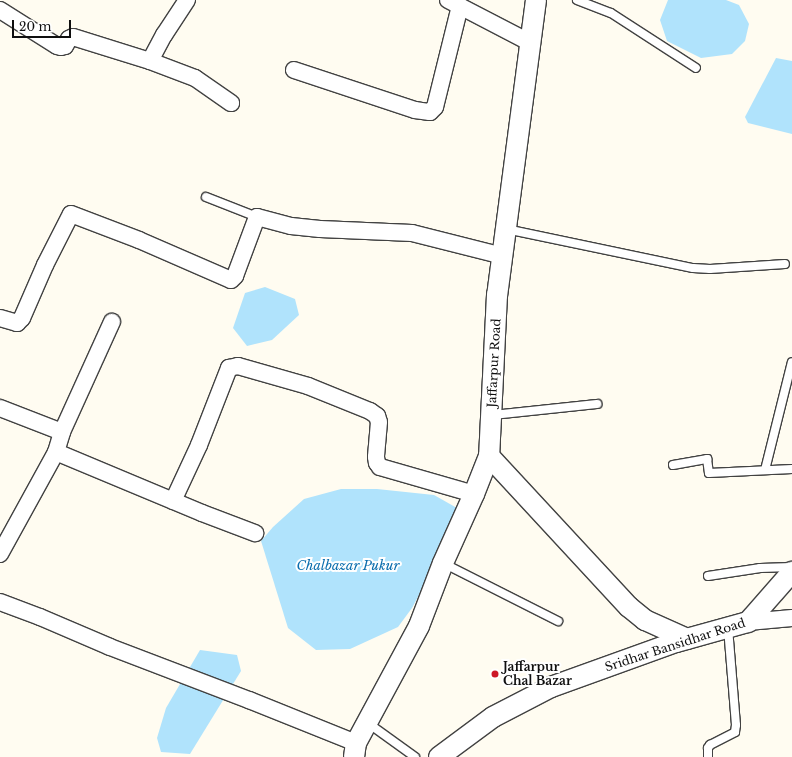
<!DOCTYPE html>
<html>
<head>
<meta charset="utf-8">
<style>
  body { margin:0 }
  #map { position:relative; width:792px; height:757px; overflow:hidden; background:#fffcf1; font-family:"Libre Baskerville",serif }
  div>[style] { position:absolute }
  .water>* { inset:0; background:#b0e3fc }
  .roads { filter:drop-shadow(1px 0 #424242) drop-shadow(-1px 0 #424242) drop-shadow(0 1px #424242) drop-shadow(0 -1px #424242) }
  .service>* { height:8px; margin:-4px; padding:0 4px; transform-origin:4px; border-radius:4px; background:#fff }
  .minor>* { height:16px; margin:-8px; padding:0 8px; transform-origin:8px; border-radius:8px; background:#fff }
  .tertiary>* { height:20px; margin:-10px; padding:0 10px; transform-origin:10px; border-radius:10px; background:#fff }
  .dots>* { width:11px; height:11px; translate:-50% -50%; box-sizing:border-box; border:2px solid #fff; border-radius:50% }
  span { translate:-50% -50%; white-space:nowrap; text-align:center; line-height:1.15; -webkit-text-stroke:4px #fff; paint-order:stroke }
  .street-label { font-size:12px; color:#0f0f0f }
  .poi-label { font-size:12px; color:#0f0f0f; font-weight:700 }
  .left { translate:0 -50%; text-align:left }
  .water-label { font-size:13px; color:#0b6eae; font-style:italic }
  .scale { position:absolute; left:12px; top:20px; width:59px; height:18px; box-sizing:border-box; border:2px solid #0f0f0f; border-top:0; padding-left:5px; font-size:12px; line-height:14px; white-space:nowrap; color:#0f0f0f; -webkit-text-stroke:3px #fff; paint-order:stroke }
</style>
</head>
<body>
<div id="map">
  <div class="water">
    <div style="clip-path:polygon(668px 0,726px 0,739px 5px,749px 24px,745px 41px,732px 54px,701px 58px,667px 41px,660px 20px)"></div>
    <div style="clip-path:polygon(776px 58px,792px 61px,792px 134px,748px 123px,745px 117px)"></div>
    <div style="clip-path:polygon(265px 287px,295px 299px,299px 315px,272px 340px,247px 346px,233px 328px,245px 293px)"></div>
    <div style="clip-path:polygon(341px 489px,377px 489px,434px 495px,457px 508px,429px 576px,412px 608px,398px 627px,350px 649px,316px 650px,288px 628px,261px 541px,273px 527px,304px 499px)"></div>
    <div style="clip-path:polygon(200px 650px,237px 655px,241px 671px,190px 754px,161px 752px,157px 738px,166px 708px)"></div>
  </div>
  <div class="roads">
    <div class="service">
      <div style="left:577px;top:0;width:36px;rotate:21deg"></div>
      <div style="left:611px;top:13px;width:101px;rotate:32.9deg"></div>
      <div style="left:206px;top:197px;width:55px;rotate:21.4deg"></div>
      <div style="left:506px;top:229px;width:191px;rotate:11.8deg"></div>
      <div style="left:693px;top:268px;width:17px;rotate:3deg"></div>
      <div style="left:710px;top:269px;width:75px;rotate:-3.8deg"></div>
      <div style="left:492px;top:415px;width:106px;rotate:-6deg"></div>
      <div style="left:673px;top:465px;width:35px;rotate:-10deg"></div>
      <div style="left:707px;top:459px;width:14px;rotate:82deg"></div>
      <div style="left:709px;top:473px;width:83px;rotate:-2.8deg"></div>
      <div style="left:765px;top:470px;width:111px;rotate:-76deg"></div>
      <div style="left:443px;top:563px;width:129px;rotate:26.8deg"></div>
      <div style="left:708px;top:576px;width:53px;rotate:-8.7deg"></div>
      <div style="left:760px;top:568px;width:32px;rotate:-2deg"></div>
      <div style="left:368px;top:723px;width:58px;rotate:35.9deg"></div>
      <div style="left:708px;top:757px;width:9px;rotate:-90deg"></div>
      <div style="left:708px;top:748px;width:4px;rotate:-56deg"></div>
      <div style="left:710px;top:745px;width:28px;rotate:-27deg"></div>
      <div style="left:735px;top:732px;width:7px;rotate:-82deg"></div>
      <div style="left:736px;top:725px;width:97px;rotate:-94.7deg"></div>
    </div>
    <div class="minor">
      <div style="left:448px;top:0;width:93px;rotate:27.4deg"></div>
      <div style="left:0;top:10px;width:67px;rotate:32.3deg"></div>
      <div style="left:57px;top:46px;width:4px;rotate:14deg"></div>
      <div style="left:61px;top:47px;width:4px;rotate:-14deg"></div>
      <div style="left:65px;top:46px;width:8px;rotate:-60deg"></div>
      <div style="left:69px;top:39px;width:4px;rotate:-27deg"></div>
      <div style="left:73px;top:37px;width:81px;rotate:17.3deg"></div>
      <div style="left:150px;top:61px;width:48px;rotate:20.7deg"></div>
      <div style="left:195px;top:78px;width:44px;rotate:34.8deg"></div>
      <div style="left:150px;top:61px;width:30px;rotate:-62deg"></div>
      <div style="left:164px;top:35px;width:42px;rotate:-56.7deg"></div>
      <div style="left:294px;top:70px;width:127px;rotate:18.3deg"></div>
      <div style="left:415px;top:110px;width:15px;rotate:8deg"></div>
      <div style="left:430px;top:112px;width:7px;rotate:-45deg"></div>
      <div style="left:435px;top:107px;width:104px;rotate:-76.1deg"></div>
      <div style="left:0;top:318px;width:18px;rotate:16deg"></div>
      <div style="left:17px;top:323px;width:7px;rotate:-45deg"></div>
      <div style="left:22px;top:318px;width:58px;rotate:-66.5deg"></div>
      <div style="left:45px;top:265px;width:57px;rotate:-63deg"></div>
      <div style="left:71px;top:214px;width:73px;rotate:20.9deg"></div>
      <div style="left:139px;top:240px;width:100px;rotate:23.5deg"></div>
      <div style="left:231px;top:280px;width:6px;rotate:-45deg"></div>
      <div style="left:235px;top:276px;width:63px;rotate:-69.6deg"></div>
      <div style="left:257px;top:217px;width:35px;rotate:15deg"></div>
      <div style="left:291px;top:226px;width:29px;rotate:6deg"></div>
      <div style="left:320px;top:229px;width:92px;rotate:2.5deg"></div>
      <div style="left:412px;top:233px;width:94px;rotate:14.2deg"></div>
      <div style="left:0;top:408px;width:66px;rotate:21.2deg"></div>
      <div style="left:56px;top:452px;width:158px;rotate:22.7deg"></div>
      <div style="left:202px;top:513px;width:57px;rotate:20.7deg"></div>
      <div style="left:173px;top:501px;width:62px;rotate:-65.1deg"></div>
      <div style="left:199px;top:445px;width:83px;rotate:-68.7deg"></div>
      <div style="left:229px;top:368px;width:9px;rotate:-13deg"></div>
      <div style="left:238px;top:366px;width:73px;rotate:15.9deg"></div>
      <div style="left:308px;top:386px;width:67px;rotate:22deg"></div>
      <div style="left:370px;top:411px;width:9px;rotate:36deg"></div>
      <div style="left:377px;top:416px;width:6px;rotate:72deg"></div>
      <div style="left:379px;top:422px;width:35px;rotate:95deg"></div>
      <div style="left:376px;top:457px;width:6px;rotate:81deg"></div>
      <div style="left:377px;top:463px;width:5px;rotate:53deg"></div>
      <div style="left:380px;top:467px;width:98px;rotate:16deg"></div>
      <div style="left:0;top:554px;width:116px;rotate:-61.2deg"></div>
      <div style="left:56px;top:452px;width:21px;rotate:-73deg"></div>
      <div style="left:62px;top:432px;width:121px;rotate:-65.6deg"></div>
      <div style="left:0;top:602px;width:43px;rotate:20.6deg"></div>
      <div style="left:40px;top:617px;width:76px;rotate:23.2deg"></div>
      <div style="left:110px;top:647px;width:149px;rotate:20.9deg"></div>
      <div style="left:249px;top:700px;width:115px;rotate:21.9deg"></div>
      <div style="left:748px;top:622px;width:44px;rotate:-5.2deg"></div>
    </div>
    <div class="tertiary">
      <div style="left:536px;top:0;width:298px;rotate:97.5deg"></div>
      <div style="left:497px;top:295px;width:161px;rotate:92.8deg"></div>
      <div style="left:489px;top:456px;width:206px;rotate:47.2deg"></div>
      <div style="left:629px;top:607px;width:21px;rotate:39deg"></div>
      <div style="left:645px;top:620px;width:46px;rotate:24.3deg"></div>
      <div style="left:354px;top:757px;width:14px;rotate:-82deg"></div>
      <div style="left:356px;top:743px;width:133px;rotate:-61.7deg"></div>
      <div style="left:419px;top:626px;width:67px;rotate:-69.1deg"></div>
      <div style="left:443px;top:563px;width:76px;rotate:-65.8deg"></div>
      <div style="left:474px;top:494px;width:41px;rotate:-68.5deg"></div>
      <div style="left:439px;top:757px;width:67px;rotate:-36.5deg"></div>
      <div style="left:493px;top:717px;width:65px;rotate:-27.3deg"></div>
      <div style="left:551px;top:687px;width:133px;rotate:-19.8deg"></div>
      <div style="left:676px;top:642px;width:75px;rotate:-15.5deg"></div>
      <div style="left:748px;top:622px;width:67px;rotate:-48.7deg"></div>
    </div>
  </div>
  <div class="dots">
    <div style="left:495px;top:674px;background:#cd1829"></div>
  </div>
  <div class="street-label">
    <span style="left:494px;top:363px;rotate:-87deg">Jaffarpur Road</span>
    <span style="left:675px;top:645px;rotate:-18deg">Sridhar Bansidhar Road</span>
  </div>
  <div class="poi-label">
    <span class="left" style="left:503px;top:674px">Jaffarpur<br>Chal Bazar</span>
  </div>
  <div class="water-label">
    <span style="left:348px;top:566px">Chalbazar Pukur</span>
  </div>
  <div class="scale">20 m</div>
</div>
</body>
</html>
